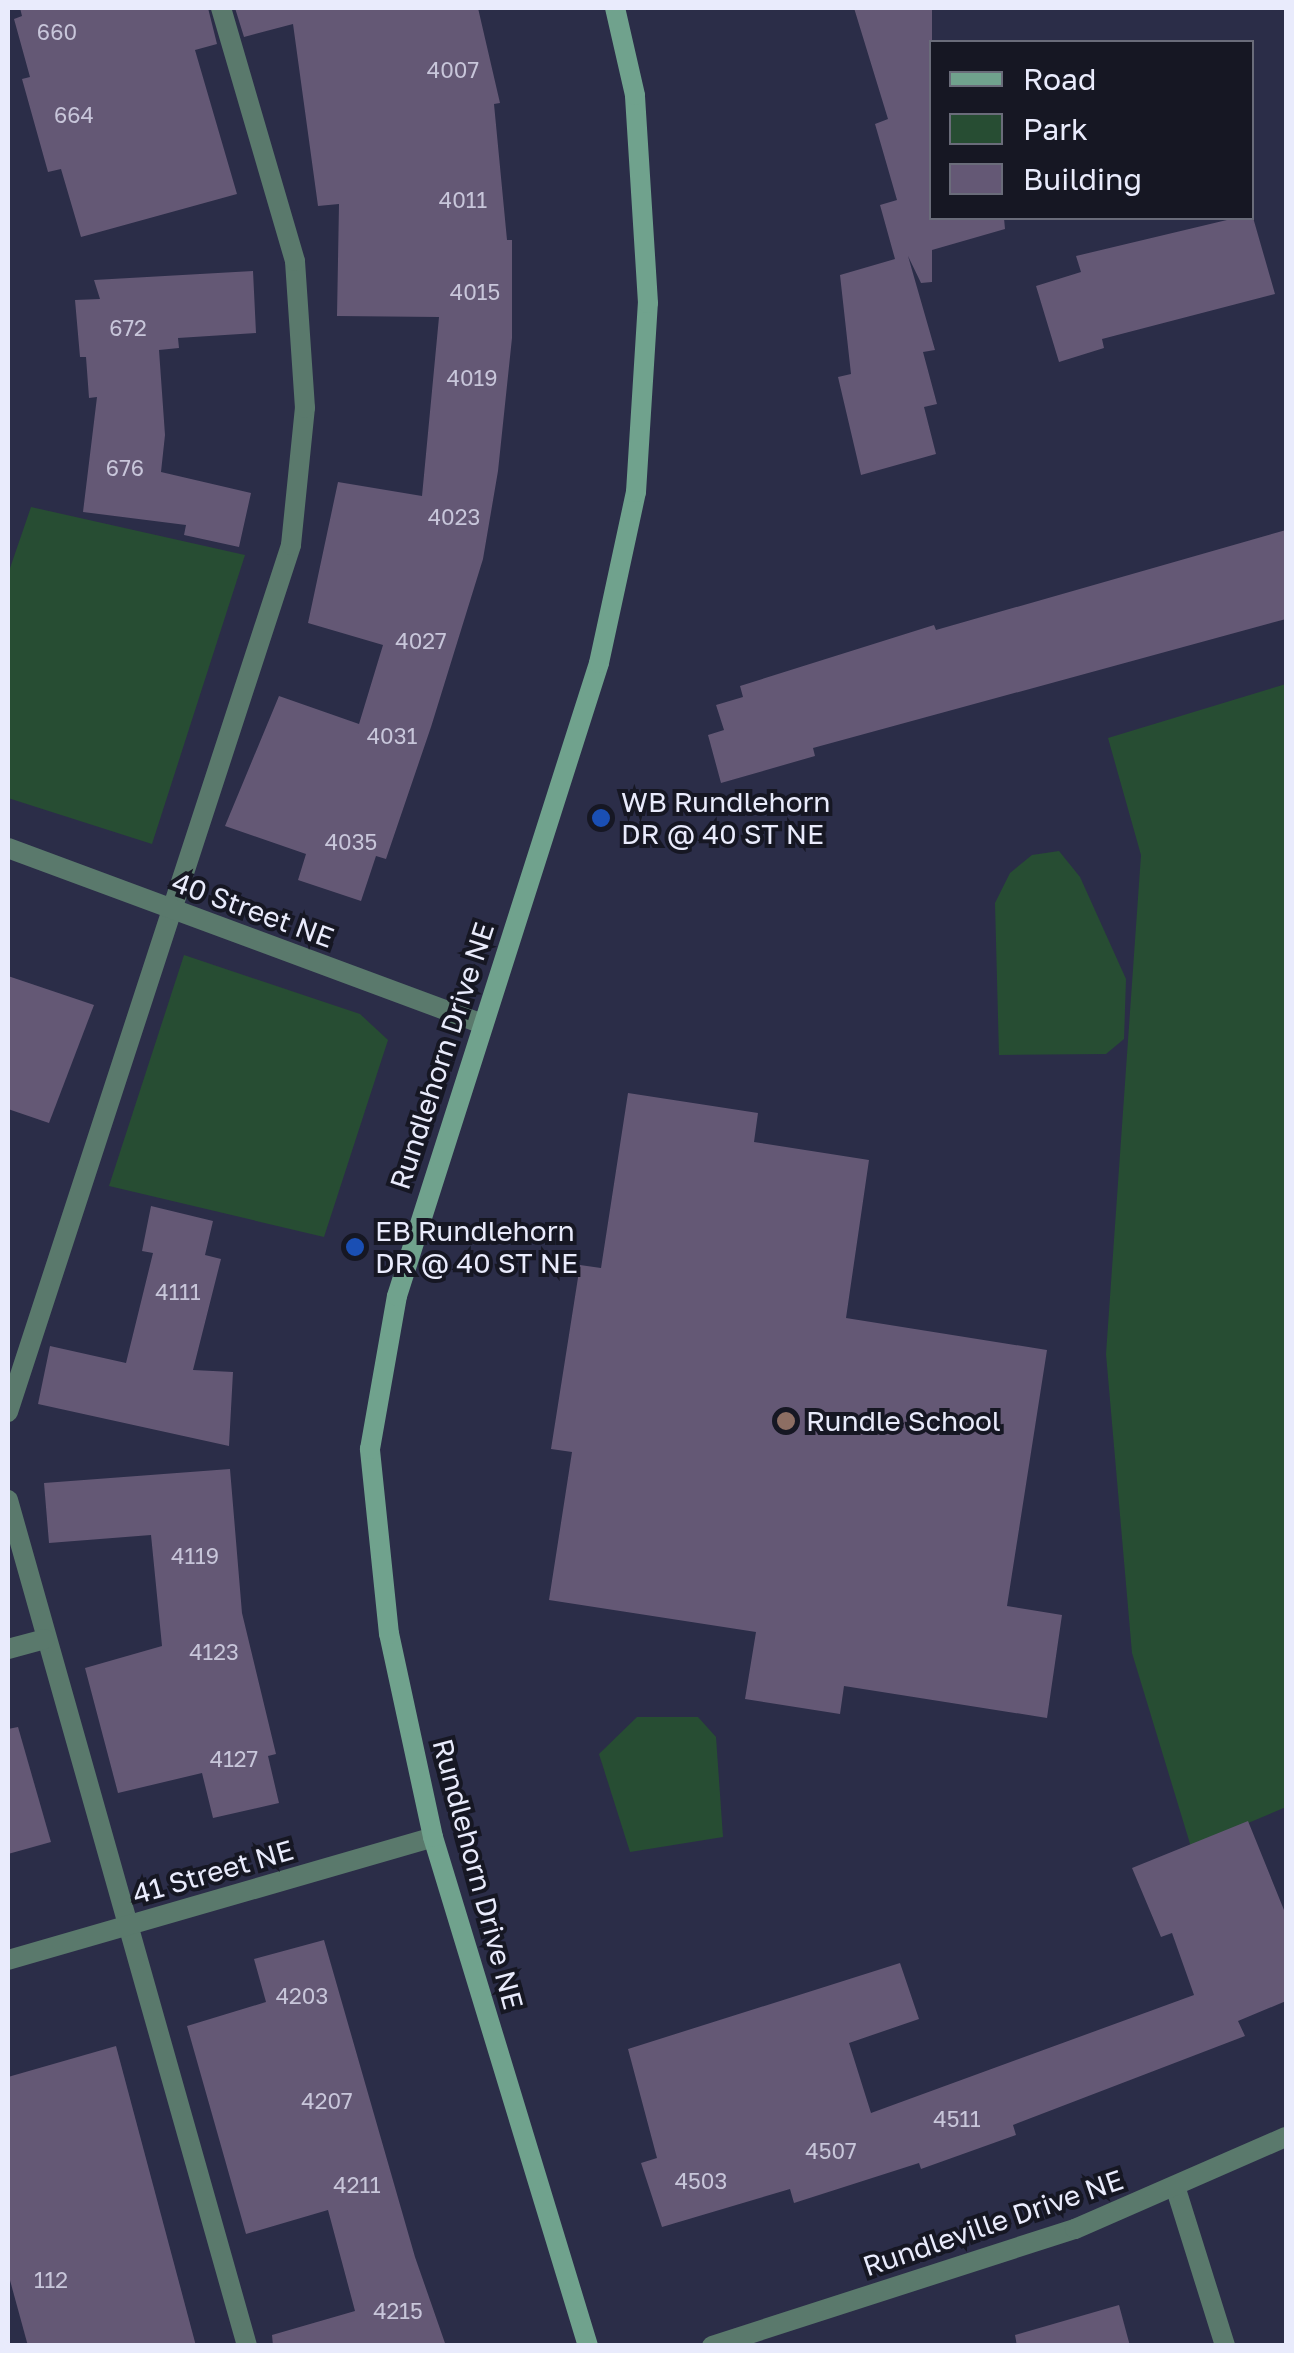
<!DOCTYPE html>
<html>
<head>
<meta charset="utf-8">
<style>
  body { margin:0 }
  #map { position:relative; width:1294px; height:2353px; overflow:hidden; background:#2b2d48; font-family:"Golos Text",sans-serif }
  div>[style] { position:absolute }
  .green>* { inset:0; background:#274d33 }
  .building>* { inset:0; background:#645875 }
  .lane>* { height:20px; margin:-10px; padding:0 10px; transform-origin:10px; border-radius:10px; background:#5a796c }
  .street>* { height:20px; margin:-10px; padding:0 10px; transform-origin:10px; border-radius:10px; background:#5a796c }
  .secondary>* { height:20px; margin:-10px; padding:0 10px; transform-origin:10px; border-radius:10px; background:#70a28d }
  .dots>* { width:28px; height:28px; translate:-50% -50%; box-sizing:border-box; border:5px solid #161723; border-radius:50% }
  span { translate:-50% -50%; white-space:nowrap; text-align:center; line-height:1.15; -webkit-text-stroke:8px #161723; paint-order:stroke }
  .number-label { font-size:22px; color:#c8c6da }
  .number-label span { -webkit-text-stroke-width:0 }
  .poi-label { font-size:28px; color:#e9ebfc }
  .left { translate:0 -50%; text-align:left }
  .street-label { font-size:28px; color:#e9ebfc }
  .frame { position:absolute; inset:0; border:10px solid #e9ebfc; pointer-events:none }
  .legend { position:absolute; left:929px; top:40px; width:325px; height:180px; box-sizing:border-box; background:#161723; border:2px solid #6a6c7a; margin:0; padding:12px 18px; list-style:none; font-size:30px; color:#e9ebfc }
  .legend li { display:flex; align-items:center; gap:20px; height:50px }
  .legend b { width:50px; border:2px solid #6a6c7a }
</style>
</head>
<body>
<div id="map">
  <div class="green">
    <div style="clip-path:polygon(31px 507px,245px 555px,152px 844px,8px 798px,8px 574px)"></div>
    <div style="clip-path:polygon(1286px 684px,1286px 1807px,1191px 1847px,1132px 1653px,1106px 1354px,1141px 855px,1108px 738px)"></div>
    <div style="clip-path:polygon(1059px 851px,1080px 877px,1126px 979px,1124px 1039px,1106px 1054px,999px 1055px,995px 903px,1010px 873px,1032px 855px)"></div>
    <div style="clip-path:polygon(184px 955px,360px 1014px,388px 1040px,324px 1237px,109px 1186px)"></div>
    <div style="clip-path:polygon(637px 1717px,698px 1717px,716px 1737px,723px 1837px,630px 1852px,599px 1754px)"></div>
  </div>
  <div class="building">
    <div style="clip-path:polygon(20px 8px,208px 8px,217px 44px,195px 50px,237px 194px,81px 237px,61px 169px,48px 172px,22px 79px,30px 77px,14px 19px,22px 16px)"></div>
    <div style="clip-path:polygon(235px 8px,478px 8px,500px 103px,494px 104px,507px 240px,512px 240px,512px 338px,498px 471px,483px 559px,431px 727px,386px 859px,376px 856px,361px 901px,298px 880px,306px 854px,225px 826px,279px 696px,359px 724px,383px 645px,308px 623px,338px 482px,422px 496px,439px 317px,337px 316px,339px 204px,318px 206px,293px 24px,244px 37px)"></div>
    <div style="clip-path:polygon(854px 8px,932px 8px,932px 218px,1004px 218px,1005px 229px,932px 250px,932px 282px,921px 283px,908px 256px,935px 350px,923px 352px,937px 404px,924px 407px,936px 454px,861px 475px,838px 377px,851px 374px,840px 275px,895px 259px,880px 205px,897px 200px,875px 124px,888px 119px)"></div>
    <div style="clip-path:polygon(1252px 214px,1275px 294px,1102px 339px,1104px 348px,1059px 362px,1036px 286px,1081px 272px,1076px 256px)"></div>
    <div style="clip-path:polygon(253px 271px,256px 333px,178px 338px,179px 348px,159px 350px,165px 435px,161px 472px,251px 493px,239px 547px,184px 535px,186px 525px,83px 512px,97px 397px,89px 398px,86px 357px,80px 357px,75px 300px,100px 299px,94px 280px)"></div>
    <div style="clip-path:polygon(1286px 530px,1286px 619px,813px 748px,815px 756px,721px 783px,708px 735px,724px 730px,716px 705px,743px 697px,740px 686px,934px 625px,936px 630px)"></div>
    <div style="clip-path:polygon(8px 976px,94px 1005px,49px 1123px,8px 1109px)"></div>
    <div style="clip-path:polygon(628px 1093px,758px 1113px,754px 1142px,869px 1160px,846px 1318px,1047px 1350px,1007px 1606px,1062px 1615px,1047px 1718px,844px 1686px,840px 1714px,745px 1699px,756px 1632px,549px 1600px,572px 1452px,551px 1449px,580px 1265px,601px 1268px)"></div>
    <div style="clip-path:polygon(151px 1206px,213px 1221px,205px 1255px,221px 1259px,193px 1370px,233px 1372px,229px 1446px,38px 1404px,50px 1346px,126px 1363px,153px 1253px,142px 1251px)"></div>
    <div style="clip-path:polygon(230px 1469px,242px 1613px,276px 1754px,268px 1756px,279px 1803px,213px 1818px,202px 1773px,118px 1793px,85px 1668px,162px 1646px,151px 1535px,49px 1543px,44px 1483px)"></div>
    <div style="clip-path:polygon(18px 1727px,51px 1842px,8px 1854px,8px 1729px)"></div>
    <div style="clip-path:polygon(1248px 1821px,1286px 1915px,1286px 2001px,1238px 2021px,1245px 2036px,1013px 2125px,1016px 2135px,921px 2169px,919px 2163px,794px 2203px,790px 2189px,662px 2227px,641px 2163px,657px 2158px,628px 2049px,900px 1963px,919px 2019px,849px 2043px,871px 2113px,1194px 1995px,1172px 1933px,1161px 1937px,1132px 1868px)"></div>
    <div style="clip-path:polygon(324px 1940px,415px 2257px,446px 2346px,273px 2346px,272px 2335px,355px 2311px,328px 2210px,246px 2234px,187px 2026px,266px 2002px,254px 1959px)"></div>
    <div style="clip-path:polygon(116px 2046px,196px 2346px,28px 2346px,8px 2273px,8px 2077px)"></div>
    <div style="clip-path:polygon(1119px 2305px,1130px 2346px,1017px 2346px,1015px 2335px)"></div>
  </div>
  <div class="lane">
    <div style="left:8px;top:1412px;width:912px;rotate:-71.92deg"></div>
    <div style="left:291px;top:545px;width:138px;rotate:-84.2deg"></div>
    <div style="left:305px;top:408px;width:147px;rotate:-93.9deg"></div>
    <div style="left:295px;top:261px;width:264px;rotate:-106.3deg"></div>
    <div style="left:8px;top:1500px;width:879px;rotate:74.22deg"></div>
    <div style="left:8px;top:1649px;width:38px;rotate:-15deg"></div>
  </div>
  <div class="street">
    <div style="left:8px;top:848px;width:503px;rotate:20.34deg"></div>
    <div style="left:8px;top:1960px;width:442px;rotate:-16.1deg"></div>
    <div style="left:1175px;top:2186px;width:168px;rotate:72.6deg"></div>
    <div style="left:712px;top:2346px;width:381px;rotate:-17.9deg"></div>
    <div style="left:1075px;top:2229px;width:230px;rotate:-23.6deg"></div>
  </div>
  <div class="secondary">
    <div style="left:588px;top:2346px;width:532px;rotate:-106.94deg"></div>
    <div style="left:433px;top:1837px;width:208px;rotate:-102.2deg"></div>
    <div style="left:389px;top:1634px;width:186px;rotate:-95.9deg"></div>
    <div style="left:370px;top:1449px;width:155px;rotate:-80deg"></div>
    <div style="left:397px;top:1296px;width:664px;rotate:-72.3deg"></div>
    <div style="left:599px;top:663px;width:175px;rotate:-77.8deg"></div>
    <div style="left:636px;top:492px;width:189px;rotate:-86.4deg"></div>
    <div style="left:648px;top:303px;width:208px;rotate:-93.6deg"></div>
    <div style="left:635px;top:95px;width:89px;rotate:-102.9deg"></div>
  </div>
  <div class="dots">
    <div style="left:601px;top:818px;background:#1a4fb4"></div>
    <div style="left:355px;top:1247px;background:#1a4fb4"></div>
    <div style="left:786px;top:1421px;background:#8d6e63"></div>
  </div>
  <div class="number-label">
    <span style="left:57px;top:32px">660</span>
    <span style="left:453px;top:70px">4007</span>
    <span style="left:74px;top:115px">664</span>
    <span style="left:463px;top:200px">4011</span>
    <span style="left:475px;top:292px">4015</span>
    <span style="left:128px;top:328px">672</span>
    <span style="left:472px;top:378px">4019</span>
    <span style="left:125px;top:468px">676</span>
    <span style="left:454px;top:517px">4023</span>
    <span style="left:421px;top:641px">4027</span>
    <span style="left:392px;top:736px">4031</span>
    <span style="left:351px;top:842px">4035</span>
    <span style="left:178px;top:1292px">4111</span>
    <span style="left:195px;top:1556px">4119</span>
    <span style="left:214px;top:1652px">4123</span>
    <span style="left:234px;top:1759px">4127</span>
    <span style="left:302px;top:1996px">4203</span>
    <span style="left:327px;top:2101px">4207</span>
    <span style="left:957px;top:2119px">4511</span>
    <span style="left:831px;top:2151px">4507</span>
    <span style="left:701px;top:2181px">4503</span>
    <span style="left:357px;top:2185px">4211</span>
    <span style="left:51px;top:2280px">112</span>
    <span style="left:398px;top:2311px">4215</span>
  </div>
  <div class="poi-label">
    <span class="left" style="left:621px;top:818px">WB Rundlehorn<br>DR @ 40 ST NE</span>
    <span class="left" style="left:375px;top:1247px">EB Rundlehorn<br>DR @ 40 ST NE</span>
    <span class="left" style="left:806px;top:1421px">Rundle School</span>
  </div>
  <div class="street-label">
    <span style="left:253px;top:910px;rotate:20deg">40 Street NE</span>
    <span style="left:442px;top:1056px;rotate:-72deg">Rundlehorn Drive NE</span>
    <span style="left:213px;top:1872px;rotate:-16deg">41 Street NE</span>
    <span style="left:478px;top:1874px;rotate:75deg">Rundlehorn Drive NE</span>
    <span style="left:993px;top:2223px;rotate:-19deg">Rundleville Drive NE</span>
  </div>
  <div class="frame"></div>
  <ul class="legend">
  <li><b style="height:12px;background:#70a28d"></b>Road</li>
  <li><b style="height:28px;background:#274d33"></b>Park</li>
  <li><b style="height:28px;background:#645875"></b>Building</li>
  </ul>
</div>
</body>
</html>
